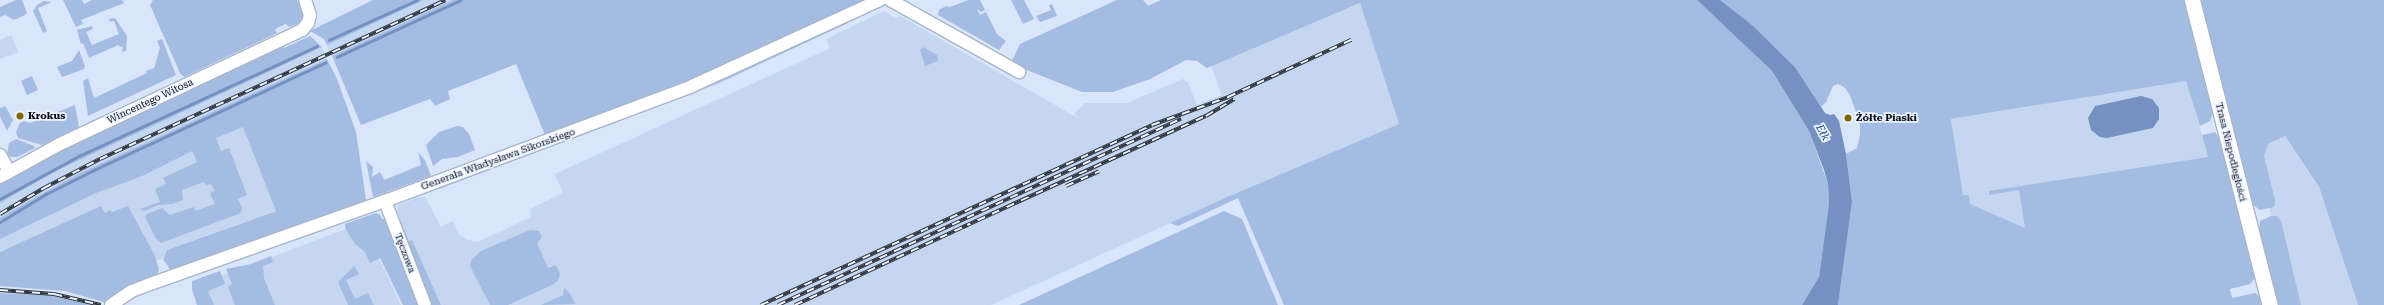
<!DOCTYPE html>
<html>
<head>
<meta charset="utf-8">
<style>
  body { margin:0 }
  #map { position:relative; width:2384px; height:305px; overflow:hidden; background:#d8e5fb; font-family:"Roboto Serif",serif }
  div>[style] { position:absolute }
  .built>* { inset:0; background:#c5d6f1 }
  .green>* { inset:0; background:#a5bce2 }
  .water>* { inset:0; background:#7491c1 }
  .stream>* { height:2.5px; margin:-1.25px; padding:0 1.25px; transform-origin:1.25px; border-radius:1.25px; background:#7491c1 }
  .roads { filter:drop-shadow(1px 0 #a8b5c9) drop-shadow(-1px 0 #a8b5c9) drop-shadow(0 1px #a8b5c9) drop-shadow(0 -1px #a8b5c9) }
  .minor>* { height:12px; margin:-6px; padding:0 6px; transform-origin:6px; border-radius:6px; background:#fff }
  .major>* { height:15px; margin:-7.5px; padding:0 7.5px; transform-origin:7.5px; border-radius:7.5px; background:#fff }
  .rail>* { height:4px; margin-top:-2px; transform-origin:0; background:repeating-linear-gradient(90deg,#eaf2ff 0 8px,#2f353e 0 16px); box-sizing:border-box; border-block:1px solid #2f353e }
  .dots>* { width:11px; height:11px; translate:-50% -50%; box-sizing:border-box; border:2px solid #eaf2ff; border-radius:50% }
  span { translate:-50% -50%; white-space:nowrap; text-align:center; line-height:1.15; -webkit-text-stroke:3.5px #eaf2ff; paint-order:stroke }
  .street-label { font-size:10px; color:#0b0f16 }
  .poi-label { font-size:10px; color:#0b0f16; font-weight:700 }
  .left { translate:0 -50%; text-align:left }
  .water-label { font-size:11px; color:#244884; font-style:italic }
</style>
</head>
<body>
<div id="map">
  <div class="built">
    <div style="clip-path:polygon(424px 0,453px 0,332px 56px,327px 45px)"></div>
    <div style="clip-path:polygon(1360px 3px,1399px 124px,1227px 197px,991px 305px,441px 305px,412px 240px,409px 241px,397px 213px,398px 205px,419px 197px,425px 197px,441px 227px,453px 221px,459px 235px,468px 240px,478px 242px,531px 217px,530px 209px,563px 193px,555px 174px,830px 48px,826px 39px,884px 11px,895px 18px,900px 16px,1083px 121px,1074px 114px,1085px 103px,1127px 103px,1183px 79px,1188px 82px,1197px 105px,1222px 95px,1211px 66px)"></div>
    <div style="clip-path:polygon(11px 35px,18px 52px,0 59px,0 40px)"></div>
    <div style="clip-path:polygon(322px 47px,327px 59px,78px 174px,0 218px,0 203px,58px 170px)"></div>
    <div style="clip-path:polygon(2187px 81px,2208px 157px,2117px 272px,1965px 208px,1951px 119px)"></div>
    <div style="clip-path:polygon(2265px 106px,2319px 188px,2358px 305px,2294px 305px,2248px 126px)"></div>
    <div style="clip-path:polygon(248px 117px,282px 208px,167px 250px,163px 258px,156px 261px,4px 250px,0 252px,0 239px)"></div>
    <div style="clip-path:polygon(362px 223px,401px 305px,208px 305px,200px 284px)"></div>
  </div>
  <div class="green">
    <div style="clip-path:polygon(16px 0,22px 0,27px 13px,25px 15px,14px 20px,5px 15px,0 17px,0 7px)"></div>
    <div style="clip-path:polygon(63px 0,82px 0,84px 4px,92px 0,122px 0,124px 3px,81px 20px,83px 24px,76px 27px)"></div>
    <div style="clip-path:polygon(153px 0,297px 0,303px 16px,299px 23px,289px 27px,286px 24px,275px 29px,277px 33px,184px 77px,180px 73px,150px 5px)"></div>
    <div style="clip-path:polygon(373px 0,424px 0,327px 45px,324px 39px,310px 31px)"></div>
    <div style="clip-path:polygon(453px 0,867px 0,710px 73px,545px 135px,516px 64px,448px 91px,450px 99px,435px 106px,430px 99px,361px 125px,332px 56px)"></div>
    <div style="clip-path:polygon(968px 0,980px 0,985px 10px,981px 12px,977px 9px,980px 15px,986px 12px,997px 34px,1006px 41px,999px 50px,938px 15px,939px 10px,946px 6px,950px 7px)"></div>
    <div style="clip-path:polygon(1011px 0,1024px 0,1034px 19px,1023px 24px)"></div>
    <div style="clip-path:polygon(1117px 0,1143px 0,1148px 6px,1161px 0,1697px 0,1772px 71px,1809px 131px,1828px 184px,1829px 203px,1819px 277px,1802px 305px,1284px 305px,1238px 198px,1178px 226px,1170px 223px,1227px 197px,1399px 124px,1360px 3px,1207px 68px,1197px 61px,1186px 60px,1150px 79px,1113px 92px,1082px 92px,1014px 65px,1012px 61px,1020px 44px)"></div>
    <div style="clip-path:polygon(1720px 0,2184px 0,2213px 112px,2210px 121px,2200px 126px,2186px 81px,1951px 119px,1963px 195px,1969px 195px,1970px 204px,2025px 228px,2019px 190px,1989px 195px,1989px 191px,2208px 157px,2202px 135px,2215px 132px,2220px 139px,2255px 278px,2250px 284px,2230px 289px,2232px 298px,2255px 293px,2261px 298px,2263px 305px,1838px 305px,1852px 202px,1846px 154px,1857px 148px,1860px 135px,1860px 124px,1850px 95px,1844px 87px,1838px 84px,1833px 86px,1826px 102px,1821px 107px,1795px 67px,1752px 25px)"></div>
    <div style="clip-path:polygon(2200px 0,2384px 0,2384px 305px,2358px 305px,2319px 187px,2285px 136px,2268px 144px,2264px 156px,2275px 200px,2274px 207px,2260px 210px,2252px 204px)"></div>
    <div style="clip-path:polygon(44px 1px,52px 2px,38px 8px,47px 31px,43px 33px,33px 11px,37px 5px)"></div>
    <div style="clip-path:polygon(1052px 4px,1057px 16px,1040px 22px,1036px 16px,1051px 10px,1049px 6px)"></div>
    <div style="clip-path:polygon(115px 18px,127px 36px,126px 51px,122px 52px,123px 46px,120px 47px,118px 45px,89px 58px,83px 43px,81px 44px,77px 30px,92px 26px,93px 29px,86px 32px,92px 45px,119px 34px,114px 21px,110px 22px,109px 19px)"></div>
    <div style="clip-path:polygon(844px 22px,848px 23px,719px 83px,439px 189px,441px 187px,719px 81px)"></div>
    <div style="clip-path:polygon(310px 36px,322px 47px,58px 170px,0 203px,0 183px,26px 166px,281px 45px,284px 48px)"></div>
    <div style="clip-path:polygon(162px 39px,176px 75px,88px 116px,83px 81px,88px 78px,94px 98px,147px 73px,146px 71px,154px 68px,160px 48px,157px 41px)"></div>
    <div style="clip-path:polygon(923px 47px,937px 55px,938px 61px,925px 66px,920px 50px)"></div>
    <div style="clip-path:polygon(79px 50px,85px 66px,84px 69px,62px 77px,57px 67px,72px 61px)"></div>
    <div style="clip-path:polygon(327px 59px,337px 79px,356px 132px,366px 200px,171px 271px,163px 259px,167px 250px,276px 211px,243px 127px,216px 138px,221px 151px,229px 148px,247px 195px,238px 199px,242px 208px,241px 213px,161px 243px,155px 237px,145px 217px,147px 214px,162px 208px,170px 215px,194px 207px,195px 211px,215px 204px,210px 193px,215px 191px,211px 184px,206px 185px,204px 182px,182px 190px,183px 200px,172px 204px,159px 205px,144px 211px,140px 209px,160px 202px,155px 189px,166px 184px,163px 178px,197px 162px,192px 151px,140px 177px,96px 193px,0 239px,0 218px,29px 201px,78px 174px)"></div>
    <div style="clip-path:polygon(32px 76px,38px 90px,27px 95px,21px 81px)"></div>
    <div style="clip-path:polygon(75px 105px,79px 127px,42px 145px,18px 138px,16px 132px,20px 123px,24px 121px,30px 123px)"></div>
    <div style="clip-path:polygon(5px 106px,13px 120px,7px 131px,0 116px,0 108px)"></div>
    <div style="clip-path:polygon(457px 126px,463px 127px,469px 134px,475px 150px,458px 157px,442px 159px,433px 166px,426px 145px,439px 132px)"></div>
    <div style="clip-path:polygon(16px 139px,34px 146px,35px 148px,17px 157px,11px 157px,7px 154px,9px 143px)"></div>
    <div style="clip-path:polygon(418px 152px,425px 160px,431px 176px,373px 197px,366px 161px,373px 167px,372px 177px,380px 172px,384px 180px,421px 165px)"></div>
    <div style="clip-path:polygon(101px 206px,105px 213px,110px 210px,112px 212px,128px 206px,154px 254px,159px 269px,157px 276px,125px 289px,104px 302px,65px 291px,0 286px,0 252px)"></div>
    <div style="clip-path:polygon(1224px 211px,1242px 219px,1278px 305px,1019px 305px)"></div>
    <div style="clip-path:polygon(376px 213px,380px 215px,382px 219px,387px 218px,420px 305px,403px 305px,380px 258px,370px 263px,365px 252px,355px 244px,345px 228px,345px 224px)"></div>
    <div style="clip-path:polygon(397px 213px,409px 241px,412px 240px,441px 305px,429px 305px,395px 215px)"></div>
    <div style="clip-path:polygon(2271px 216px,2276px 216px,2281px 221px,2301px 305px,2278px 305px,2259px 230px,2260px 221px)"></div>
    <div style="clip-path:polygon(530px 230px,539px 231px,542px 237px,537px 243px,548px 268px,556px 265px,560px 274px,558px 280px,554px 284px,508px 305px,490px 305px,470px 266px,472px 259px,481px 251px)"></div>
    <div style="clip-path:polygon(271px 256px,273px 262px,263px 266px,264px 278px,275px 305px,235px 305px,228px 287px,232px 284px,226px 269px,251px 264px)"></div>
    <div style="clip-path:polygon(354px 266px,359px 274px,346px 280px,355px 299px,368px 293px,374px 305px,348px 305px,338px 282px)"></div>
    <div style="clip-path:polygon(220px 271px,225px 284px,208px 291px,214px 305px,197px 305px,192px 290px,192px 281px)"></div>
    <div style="clip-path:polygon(564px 288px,569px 292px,575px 304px,541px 305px,563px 295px)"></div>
    <div style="clip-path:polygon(0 293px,49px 295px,91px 305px,0 305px)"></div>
  </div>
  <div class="water">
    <div style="clip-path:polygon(1697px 0,1720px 0,1752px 25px,1795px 67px,1825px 113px,1830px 115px,1834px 114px,1839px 121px,1846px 154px,1852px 202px,1838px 305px,1802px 305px,1819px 277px,1829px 203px,1828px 184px,1824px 170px,1809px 131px,1772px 71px)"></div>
    <div style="clip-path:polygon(2141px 96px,2152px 99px,2159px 108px,2159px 119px,2153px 128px,2107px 138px,2100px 137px,2091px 130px,2088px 118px,2095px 106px)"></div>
  </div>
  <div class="stream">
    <div style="left:329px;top:40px;width:97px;rotate:-24.4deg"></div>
    <div style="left:337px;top:57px;width:136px;rotate:-24.7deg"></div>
    <div style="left:0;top:199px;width:90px;rotate:-28.6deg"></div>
    <div style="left:79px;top:156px;width:262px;rotate:-24.8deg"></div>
    <div style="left:0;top:222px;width:54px;rotate:-31.3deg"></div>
    <div style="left:46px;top:194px;width:54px;rotate:-26.6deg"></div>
    <div style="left:94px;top:170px;width:255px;rotate:-24.9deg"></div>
  </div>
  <div class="roads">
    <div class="minor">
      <div style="left:890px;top:0;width:148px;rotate:29.2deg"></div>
      <div style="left:0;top:155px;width:18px;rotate:61deg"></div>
      <div style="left:0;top:177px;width:68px;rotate:-28.8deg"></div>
      <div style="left:60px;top:144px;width:268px;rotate:-25.2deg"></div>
      <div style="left:302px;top:30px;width:9px;rotate:-49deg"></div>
      <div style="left:308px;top:23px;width:8px;rotate:-76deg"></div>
      <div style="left:310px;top:15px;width:16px;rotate:-108deg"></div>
      <div style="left:385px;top:201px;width:111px;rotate:69deg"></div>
      <div style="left:111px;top:305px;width:25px;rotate:-34deg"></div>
      <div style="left:132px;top:291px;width:22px;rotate:-21deg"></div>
      <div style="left:153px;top:283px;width:246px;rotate:-19.5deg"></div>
      <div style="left:385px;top:201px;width:328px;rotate:-20.5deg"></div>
      <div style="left:692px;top:86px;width:207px;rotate:-24.6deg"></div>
    </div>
    <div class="major">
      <div style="left:2192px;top:0;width:315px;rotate:75.7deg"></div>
    </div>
  </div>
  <div class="rail">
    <div style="left:1066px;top:186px;width:36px;rotate:-24deg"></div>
    <div style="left:0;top:214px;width:51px;rotate:-30.6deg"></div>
    <div style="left:44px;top:188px;width:63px;rotate:-27.4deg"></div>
    <div style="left:100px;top:159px;width:380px;rotate:-24.7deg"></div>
    <div style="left:963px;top:227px;width:267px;rotate:-24.6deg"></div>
    <div style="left:1206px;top:116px;width:33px;rotate:-31deg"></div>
    <div style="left:0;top:290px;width:54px;rotate:4.2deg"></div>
    <div style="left:54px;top:294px;width:48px;rotate:13.2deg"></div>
    <div style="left:761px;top:305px;width:430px;rotate:-24.7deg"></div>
    <div style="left:1152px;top:125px;width:81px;rotate:-20.2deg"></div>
    <div style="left:1228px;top:97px;width:136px;rotate:-24.9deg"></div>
    <div style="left:778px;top:305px;width:444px;rotate:-24.8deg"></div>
    <div style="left:795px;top:305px;width:190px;rotate:-24.9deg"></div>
  </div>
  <div class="dots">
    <div style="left:20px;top:116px;background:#7e6700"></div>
    <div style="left:1848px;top:118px;background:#7e6700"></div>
  </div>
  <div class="street-label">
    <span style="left:150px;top:101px;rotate:-25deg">Wincentego Witosa</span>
    <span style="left:2231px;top:152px;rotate:76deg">Trasa Niepodległości</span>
    <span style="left:498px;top:159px;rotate:-20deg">Generała Władysława Sikorskiego</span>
    <span style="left:405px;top:253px;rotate:69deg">Tęczowa</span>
  </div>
  <div class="poi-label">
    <span class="left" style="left:28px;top:116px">Krokus</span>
    <span class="left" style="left:1856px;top:118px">Żółte Piaski</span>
  </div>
  <div class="water-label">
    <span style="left:1822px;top:133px;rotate:61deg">Ełk</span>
  </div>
</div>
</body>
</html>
